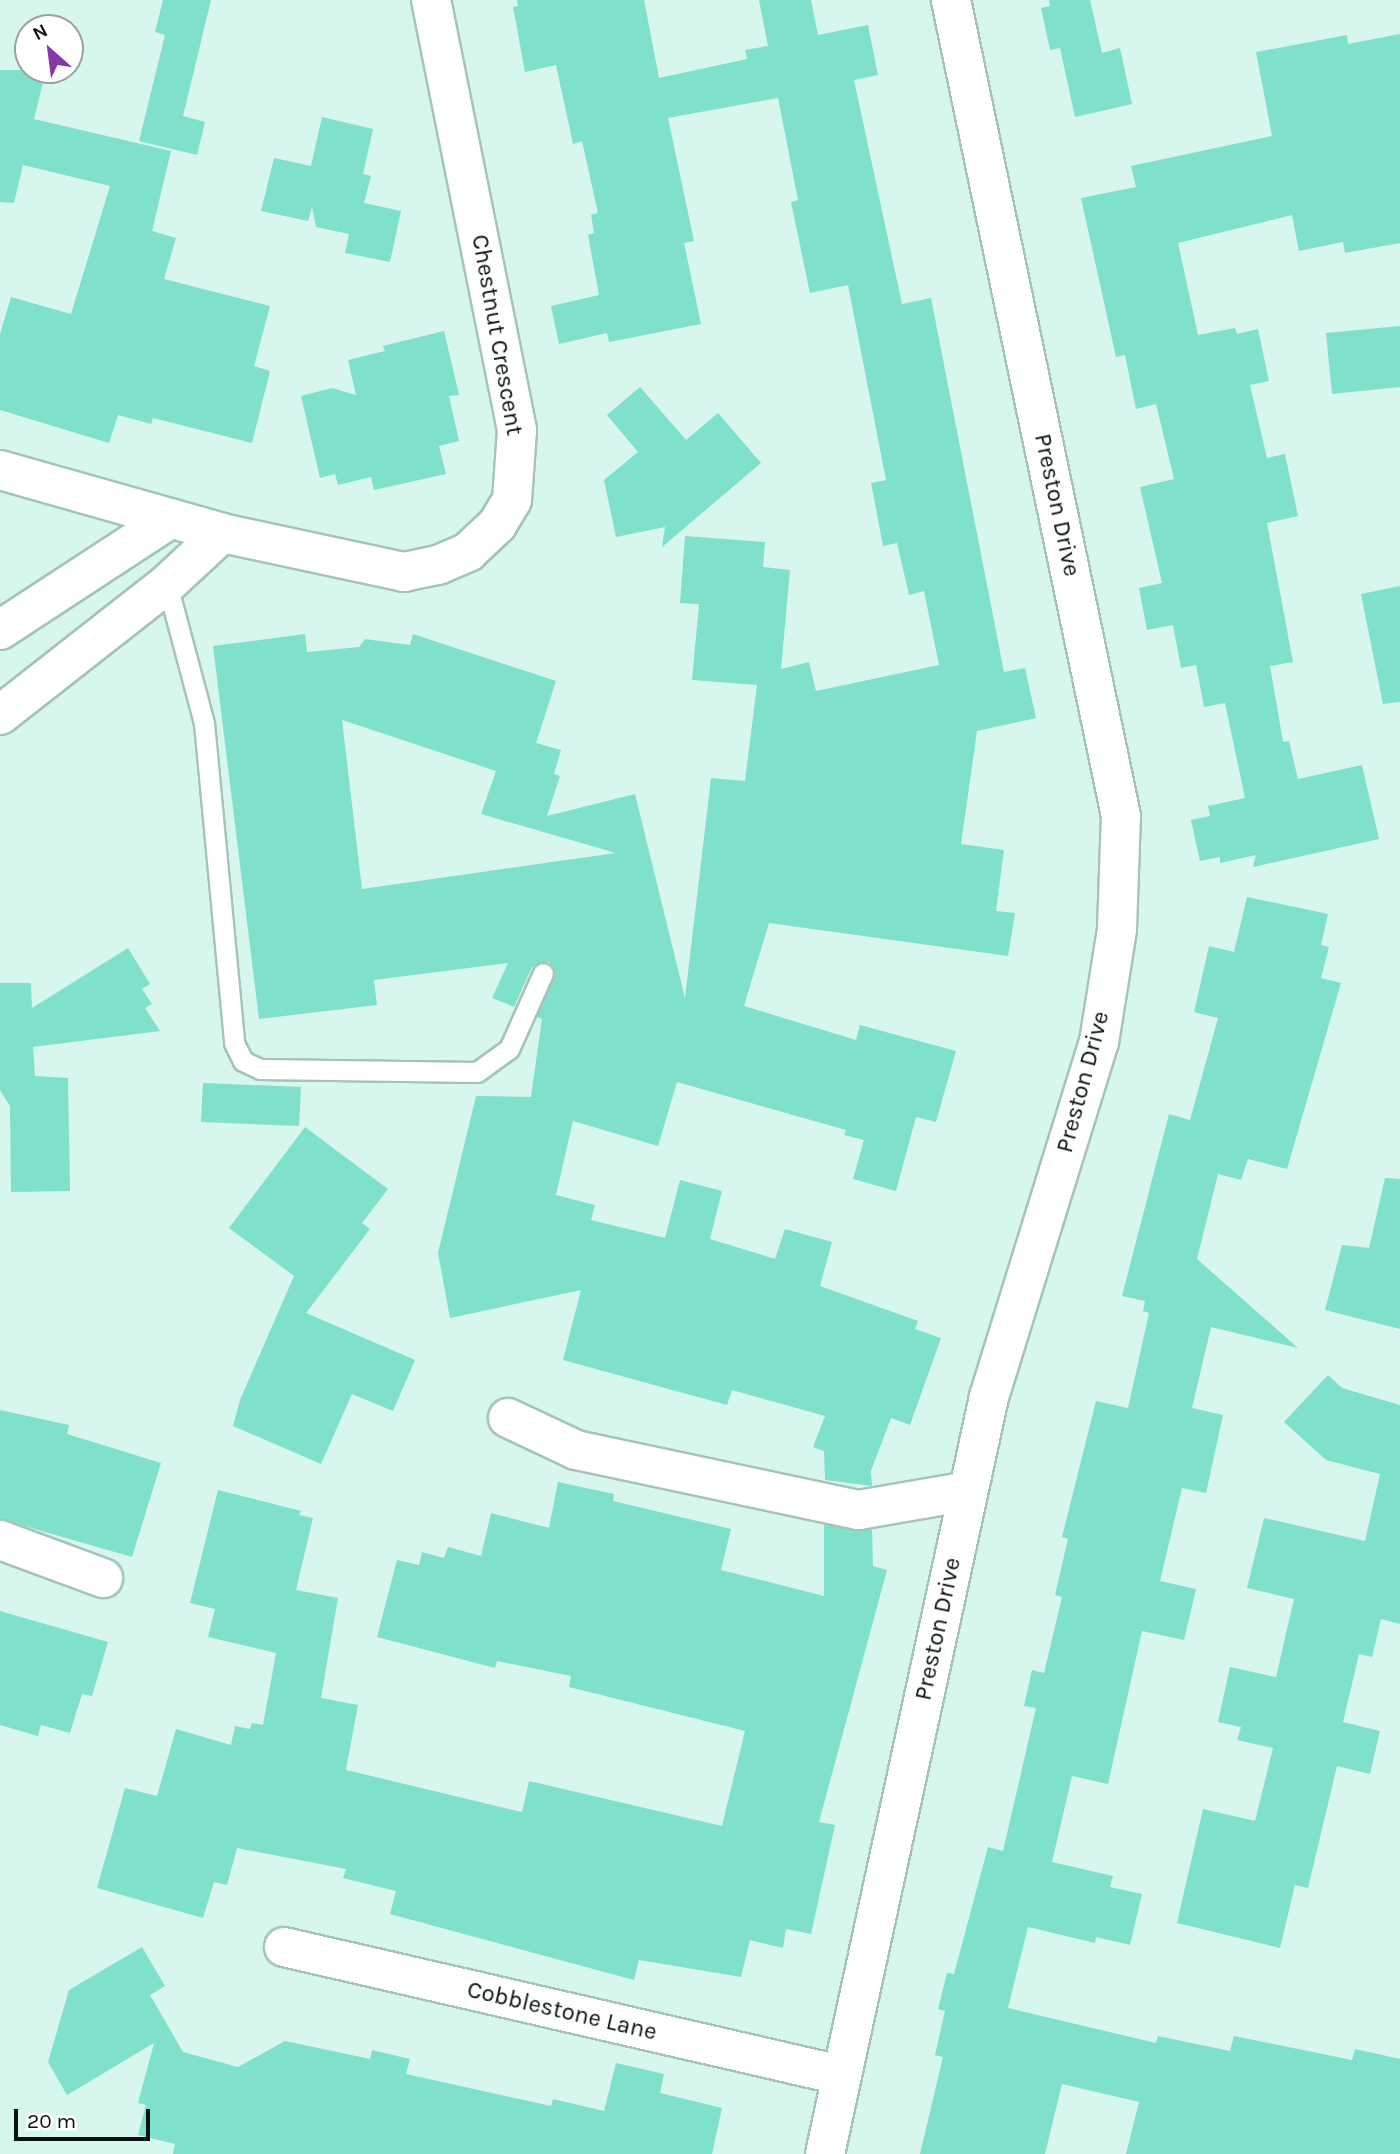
<!DOCTYPE html>
<html>
<head>
<meta charset="utf-8">
<style>
  body { margin:0 }
  #map { position:relative; width:1400px; height:2154px; overflow:hidden; background:#d7f6ee; font-family:Karla,sans-serif }
  div>[style] { position:absolute }
  .building>* { inset:0; background:#7fe0cb }
  .roads { filter:drop-shadow(2px 0 #a5c3bb) drop-shadow(-2px 0 #a5c3bb) drop-shadow(0 2px #a5c3bb) drop-shadow(0 -2px #a5c3bb) }
  .service>* { height:19px; margin:-9.5px; padding:0 9.5px; transform-origin:9.5px; border-radius:9.5px; background:#fff }
  .minor>* { height:38px; margin:-19px; padding:0 19px; transform-origin:19px; border-radius:19px; background:#fff }
  span { translate:-50% -50%; white-space:nowrap; text-align:center; line-height:1.15; -webkit-text-stroke:7px #fff; paint-order:stroke }
  .street-label { font-size:24px; color:#081310 }
  .north { position:absolute; left:14px; top:14px; width:70px; height:70px; box-sizing:border-box; background:#fff; border:2px solid #9ca19f; border-radius:50%; rotate:332deg; font-size:19px; font-weight:700; line-height:28px; text-align:center; color:#081310 }
  .north::after { content:''; display:block; margin:auto; width:24px; height:32px; background:#8638a9; clip-path:polygon(50% 0,100% 100%,50% 72%,0 100%) }
  .scale { position:absolute; left:14px; top:2109px; width:136px; height:32px; box-sizing:border-box; border:4px solid #081310; border-top:0; padding-left:9px; font-size:21px; line-height:24px; white-space:nowrap; color:#081310; -webkit-text-stroke:5px #fff; paint-order:stroke }
</style>
</head>
<body>
<div id="map">
  <div class="building">
    <div style="clip-path:polygon(163px 0,211px 0,183px 116px,205px 122px,197px 155px,139px 141px,165px 35px,155px 32px)"></div>
    <div style="clip-path:polygon(evenodd,517px 0,644px 0,659px 78px,747px 59px,745px 50px,768px 46px,759px 0,811px 0,818px 35px,868px 25px,878px 75px,854px 80px,902px 304px,931px 298px,1004px 672px,1025px 668px,1036px 718px,977px 731px,961px 844px,1004px 850px,996px 911px,1015px 913px,1008px 956px,769px 923px,744px 1006px,856px 1040px,860px 1025px,956px 1051px,936px 1122px,916px 1117px,896px 1191px,853px 1179px,864px 1140px,844px 1135px,846px 1130px,677px 1082px,658px 1146px,573px 1121px,556px 1195px,595px 1205px,591px 1220px,665px 1238px,680px 1180px,722px 1191px,710px 1239px,775px 1259px,785px 1229px,832px 1242px,820px 1286px,918px 1321px,915px 1329px,941px 1338px,910px 1425px,891px 1418px,871px 1471px,872px 1486px,825px 1480px,824px 1451px,813px 1447px,825px 1416px,732px 1390px,727px 1405px,563px 1360px,581px 1290px,450px 1318px,438px 1253px,476px 1096px,531px 1097px,542px 1019px,537px 1017px,555px 972px,549px 962px,532px 967px,514px 1007px,492px 998px,508px 963px,374px 980px,377px 1005px,259px 1019px,213px 646px,305px 634px,307px 652px,359px 647px,365px 639px,410px 645px,413px 634px,556px 681px,536px 743px,561px 750px,554px 774px,560px 776px,547px 816px,635px 794px,685px 998px,711px 778px,745px 781px,757px 685px,692px 680px,699px 604px,680px 603px,685px 536px,765px 542px,763px 567px,790px 570px,781px 669px,809px 662px,816px 691px,939px 665px,924px 591px,909px 595px,897px 543px,883px 546px,871px 483px,886px 480px,848px 285px,810px 293px,791px 202px,798px 200px,778px 98px,668px 118px,694px 241px,684px 243px,701px 324px,609px 342px,607px 333px,559px 344px,551px 306px,599px 295px,588px 235px,594px 233px,591px 215px,598px 213px,582px 141px,573px 144px,556px 65px,525px 72px,513px 7px,518px 6px,517px 0,342px 720px,496px 771px,481px 814px,616px 853px,362px 889px,342px 720px)"></div>
    <div style="clip-path:polygon(1049px 0,1090px 0,1102px 53px,1120px 48px,1132px 104px,1075px 117px,1060px 48px,1050px 50px,1041px 8px,1050px 6px)"></div>
    <div style="clip-path:polygon(1400px 34px,1400px 243px,1345px 253px,1343px 242px,1299px 251px,1292px 215px,1178px 243px,1198px 335px,1235px 328px,1237px 334px,1258px 329px,1269px 381px,1250px 385px,1267px 458px,1285px 454px,1298px 516px,1267px 523px,1293px 662px,1270px 666px,1283px 742px,1289px 741px,1298px 779px,1362px 765px,1379px 839px,1253px 867px,1256px 855px,1220px 863px,1220px 857px,1200px 861px,1191px 820px,1210px 816px,1208px 806px,1245px 798px,1225px 703px,1204px 707px,1196px 665px,1181px 668px,1173px 625px,1147px 630px,1139px 588px,1162px 583px,1140px 487px,1174px 479px,1156px 404px,1136px 409px,1125px 355px,1116px 357px,1081px 198px,1136px 187px,1131px 166px,1272px 136px,1256px 52px,1347px 35px,1348px 44px)"></div>
    <div style="clip-path:polygon(0 70px,46px 70px,34px 119px,171px 151px,152px 231px,176px 238px,164px 279px,270px 306px,254px 366px,270px 371px,252px 443px,153px 418px,151px 424px,118px 415px,109px 443px,0 410px,0 334px,11px 297px,71px 314px,110px 186px,23px 165px,14px 203px,0 202px)"></div>
    <div style="clip-path:polygon(322px 117px,373px 129px,363px 174px,371px 176px,364px 203px,401px 211px,390px 262px,345px 253px,349px 234px,316px 227px,312px 207px,308px 221px,261px 211px,274px 158px,311px 166px)"></div>
    <div style="clip-path:polygon(1400px 326px,1400px 387px,1332px 394px,1326px 333px)"></div>
    <div style="clip-path:polygon(444px 331px,459px 395px,449px 396px,459px 441px,439px 446px,446px 474px,374px 490px,371px 477px,338px 485px,335px 474px,320px 478px,301px 396px,332px 388px,356px 395px,348px 360px,385px 351px,383px 346px)"></div>
    <div style="clip-path:polygon(640px 387px,686px 440px,718px 413px,761px 463px,662px 547px,665px 527px,616px 537px,604px 480px,638px 452px,607px 415px)"></div>
    <div style="clip-path:polygon(1400px 586px,1400px 702px,1383px 704px,1361px 594px)"></div>
    <div style="clip-path:polygon(1247px 897px,1328px 914px,1321px 945px,1329px 947px,1321px 978px,1341px 983px,1287px 1169px,1248px 1159px,1241px 1180px,1218px 1174px,1197px 1259px,1298px 1348px,1211px 1327px,1192px 1408px,1223px 1415px,1206px 1493px,1182px 1488px,1160px 1581px,1196px 1589px,1184px 1640px,1142px 1631px,1108px 1784px,1072px 1776px,1052px 1862px,1113px 1876px,1110px 1887px,1142px 1894px,1130px 1945px,1096px 1937px,1095px 1943px,1028px 1927px,1008px 2008px,1156px 2043px,1158px 2036px,1230px 2051px,1234px 2036px,1352px 2060px,1355px 2049px,1400px 2059px,1400px 2154px,1126px 2154px,1139px 2102px,1062px 2084px,1045px 2154px,920px 2154px,943px 2057px,935px 2055px,945px 2011px,938px 2009px,947px 1973px,954px 1974px,988px 1847px,1003px 1851px,1036px 1708px,1024px 1706px,1032px 1670px,1044px 1673px,1062px 1597px,1055px 1595px,1068px 1539px,1062px 1537px,1096px 1401px,1128px 1408px,1149px 1313px,1143px 1311px,1145px 1301px,1122px 1296px,1169px 1114px,1190px 1120px,1218px 1018px,1194px 1012px,1209px 946px,1234px 952px)"></div>
    <div style="clip-path:polygon(128px 948px,150px 984px,142px 989px,152px 1004px,145px 1008px,160px 1031px,33px 1047px,35px 1076px,68px 1078px,70px 1191px,11px 1192px,10px 1106px,0 1090px,0 983px,31px 983px,32px 1008px)"></div>
    <div style="clip-path:polygon(203px 1083px,301px 1087px,299px 1126px,201px 1122px)"></div>
    <div style="clip-path:polygon(305px 1127px,388px 1189px,362px 1223px,370px 1229px,306px 1313px,415px 1360px,393px 1411px,352px 1394px,321px 1464px,233px 1426px,240px 1400px,294px 1276px,229px 1228px)"></div>
    <div style="clip-path:polygon(1385px 1178px,1400px 1179px,1400px 1329px,1325px 1310px,1342px 1245px,1369px 1248px)"></div>
    <div style="clip-path:polygon(1328px 1375px,1342px 1388px,1400px 1405px,1400px 1624px,1381px 1619px,1372px 1657px,1359px 1654px,1343px 1722px,1380px 1731px,1370px 1774px,1337px 1766px,1308px 1888px,1295px 1885px,1280px 1948px,1177px 1923px,1203px 1809px,1255px 1821px,1273px 1748px,1237px 1740px,1241px 1727px,1218px 1722px,1230px 1667px,1276px 1677px,1294px 1599px,1247px 1588px,1264px 1518px,1365px 1541px,1380px 1474px,1326px 1460px,1284px 1422px)"></div>
    <div style="clip-path:polygon(0 1410px,69px 1425px,67px 1434px,161px 1463px,132px 1557px,0 1519px)"></div>
    <div style="clip-path:polygon(558px 1482px,614px 1494px,613px 1501px,731px 1529px,721px 1570px,824px 1596px,824px 1525px,872px 1530px,873px 1566px,887px 1570px,819px 1822px,835px 1825px,811px 1934px,786px 1929px,783px 1948px,750px 1940px,741px 1977px,639px 1960px,634px 1980px,390px 1914px,396px 1891px,343px 1878px,346px 1869px,237px 1848px,227px 1885px,214px 1882px,203px 1918px,97px 1888px,125px 1788px,157px 1796px,176px 1729px,231px 1745px,235px 1726px,250px 1729px,252px 1723px,263px 1725px,276px 1653px,208px 1637px,215px 1609px,190px 1603px,218px 1490px,301px 1511px,299px 1515px,313px 1518px,296px 1590px,338px 1598px,321px 1698px,358px 1705px,346px 1770px,522px 1812px,529px 1781px,722px 1826px,745px 1731px,569px 1687px,571px 1676px,497px 1661px,495px 1668px,377px 1637px,397px 1560px,419px 1565px,422px 1552px,444px 1558px,448px 1547px,481px 1556px,491px 1513px,549px 1528px)"></div>
    <div style="clip-path:polygon(0 1611px,108px 1642px,92px 1696px,82px 1694px,70px 1733px,41px 1725px,38px 1736px,0 1725px)"></div>
    <div style="clip-path:polygon(142px 1947px,165px 1986px,150px 1995px,183px 2052px,238px 2067px,285px 2041px,370px 2059px,372px 2050px,410px 2059px,406px 2074px,551px 2106px,553px 2099px,604px 2111px,616px 2063px,664px 2074px,660px 2093px,722px 2108px,712px 2154px,173px 2154px,175px 2144px,138px 2135px,146px 2105px,138px 2103px,154px 2043px,67px 2095px,48px 2062px,69px 1990px)"></div>
  </div>
  <div class="roads">
    <div class="service">
      <div style="left:167px;top:584px;width:144px;rotate:75.1deg"></div>
      <div style="left:204px;top:723px;width:321px;rotate:84.6deg"></div>
      <div style="left:234px;top:1043px;width:20px;rotate:63deg"></div>
      <div style="left:243px;top:1061px;width:19px;rotate:25deg"></div>
      <div style="left:260px;top:1069px;width:217px;rotate:0.8deg"></div>
      <div style="left:477px;top:1072px;width:39px;rotate:-36deg"></div>
      <div style="left:509px;top:1049px;width:83px;rotate:-65.9deg"></div>
    </div>
    <div class="minor">
      <div style="left:0;top:470px;width:231px;rotate:15.8deg"></div>
      <div style="left:222px;top:533px;width:186px;rotate:12.1deg"></div>
      <div style="left:404px;top:572px;width:35px;rotate:-12deg"></div>
      <div style="left:438px;top:565px;width:33px;rotate:-23deg"></div>
      <div style="left:468px;top:552px;width:40px;rotate:-43deg"></div>
      <div style="left:497px;top:525px;width:29px;rotate:-59deg"></div>
      <div style="left:512px;top:500px;width:70px;rotate:-85.9deg"></div>
      <div style="left:517px;top:430px;width:439px;rotate:-101.3deg"></div>
      <div style="left:0;top:630px;width:204px;rotate:-33.2deg"></div>
      <div style="left:0;top:715px;width:212px;rotate:-38.1deg"></div>
      <div style="left:167px;top:584px;width:75px;rotate:-42.8deg"></div>
      <div style="left:508px;top:1418px;width:75px;rotate:25.2deg"></div>
      <div style="left:576px;top:1450px;width:289px;rotate:12deg"></div>
      <div style="left:859px;top:1510px;width:111px;rotate:-9.9deg"></div>
      <div style="left:0;top:1540px;width:110px;rotate:20.3deg"></div>
      <div style="left:284px;top:1947px;width:571px;rotate:12.96deg"></div>
      <div style="left:825px;top:2154px;width:775px;rotate:-77.78deg"></div>
      <div style="left:989px;top:1397px;width:372px;rotate:-72.8deg"></div>
      <div style="left:1099px;top:1042px;width:114px;rotate:-80.9deg"></div>
      <div style="left:1117px;top:929px;width:113px;rotate:-88deg"></div>
      <div style="left:1121px;top:816px;width:834px;rotate:-101.77deg"></div>
    </div>
  </div>
  <div class="street-label">
    <span style="left:497px;top:335px;rotate:80deg">Chestnut Crescent</span>
    <span style="left:1057px;top:505px;rotate:78deg">Preston Drive</span>
    <span style="left:1083px;top:1082px;rotate:-75deg">Preston Drive</span>
    <span style="left:938px;top:1629px;rotate:-78deg">Preston Drive</span>
    <span style="left:562px;top:2011px;rotate:13deg">Cobblestone Lane</span>
  </div>
  <div class="north">N</div>
  <div class="scale">20 m</div>
</div>
</body>
</html>
